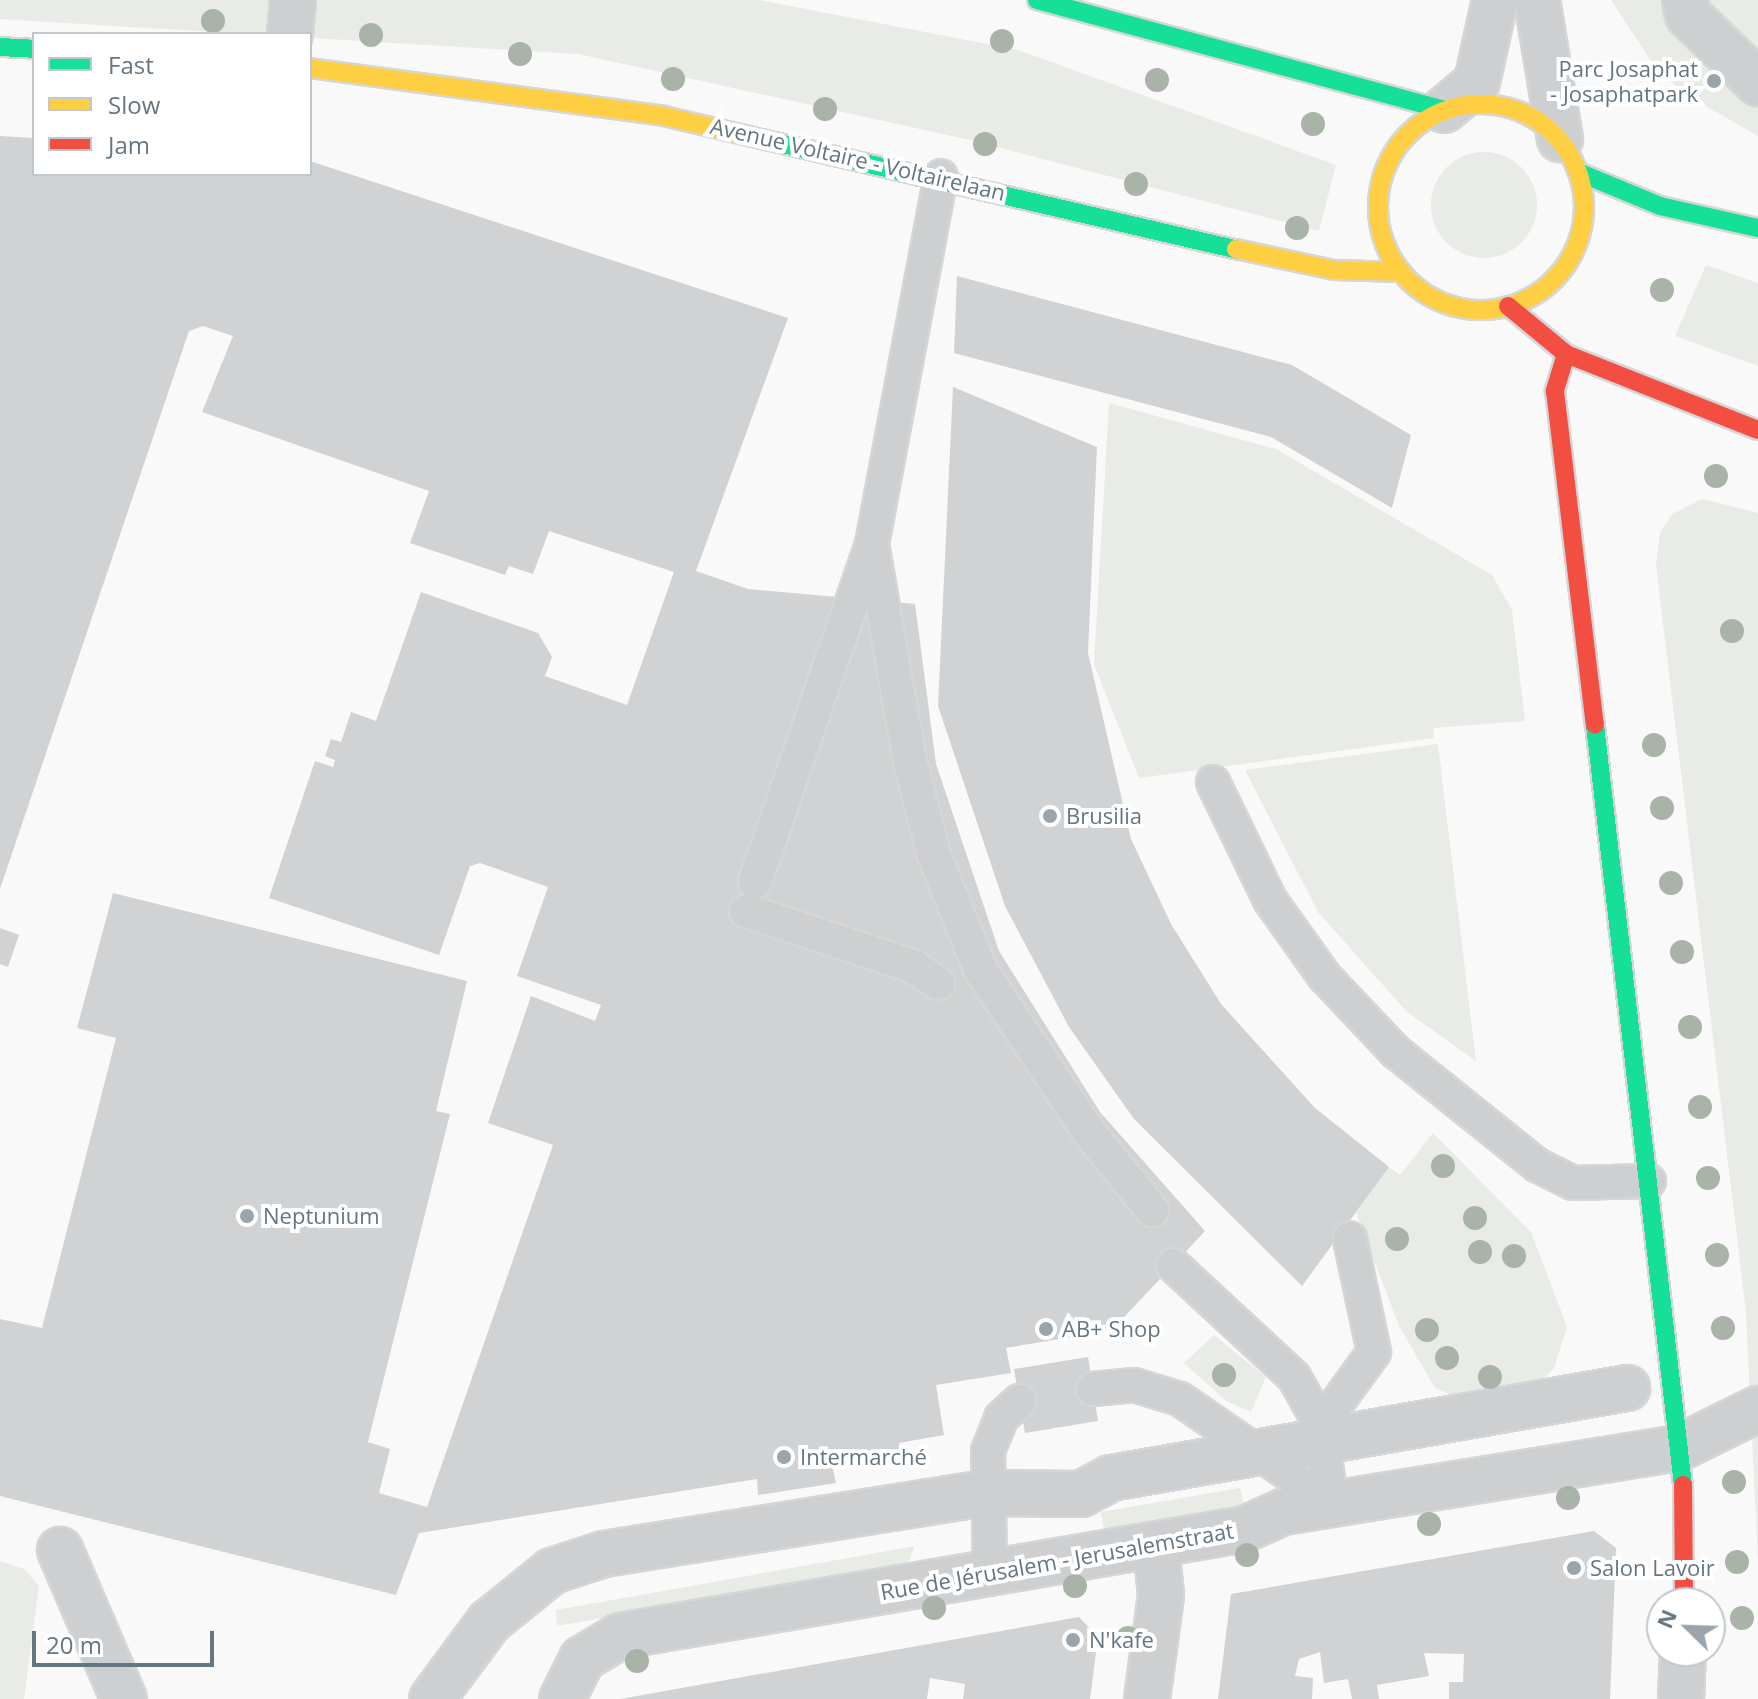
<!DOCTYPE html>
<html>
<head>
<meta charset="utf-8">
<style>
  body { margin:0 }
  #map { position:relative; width:1758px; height:1699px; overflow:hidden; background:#f9f9f9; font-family:"Open Sans",sans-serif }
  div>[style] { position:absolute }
  .green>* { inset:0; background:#e8ebe6 }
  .round { border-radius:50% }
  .building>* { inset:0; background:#d0d2d3 }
  .roads { filter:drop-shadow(2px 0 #d5d6d7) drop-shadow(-2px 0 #d5d6d7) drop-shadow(0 2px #d5d6d7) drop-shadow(0 -2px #d5d6d7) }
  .lane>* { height:32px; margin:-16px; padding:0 16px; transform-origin:16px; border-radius:16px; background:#cecfd0 }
  .street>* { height:44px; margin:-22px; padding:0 22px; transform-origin:22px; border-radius:22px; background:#cecfd0 }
  .fast>* { height:18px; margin:-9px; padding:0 9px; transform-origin:9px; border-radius:9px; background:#16e098 }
  .slow>* { height:18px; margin:-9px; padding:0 9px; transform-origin:9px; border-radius:9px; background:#ffcf43 }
  .slow>.ring { margin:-9px; padding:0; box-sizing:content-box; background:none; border:18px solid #ffcf43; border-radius:50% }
  .jam>* { height:18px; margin:-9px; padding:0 9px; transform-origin:9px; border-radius:9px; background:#f24e42 }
  .trees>* { width:24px; height:24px; margin:-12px; border-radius:50%; background:#a9b3a7 }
  .dots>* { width:22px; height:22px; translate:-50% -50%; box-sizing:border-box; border:4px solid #fff; border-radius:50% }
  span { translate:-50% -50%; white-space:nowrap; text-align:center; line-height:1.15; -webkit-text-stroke:8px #fff; paint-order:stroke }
  .poi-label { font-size:22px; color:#657683 }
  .right { translate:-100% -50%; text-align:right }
  .left { translate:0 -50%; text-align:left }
  .street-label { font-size:22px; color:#657683 }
  .legend { position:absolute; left:32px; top:32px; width:280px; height:144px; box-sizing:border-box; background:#fff; border:2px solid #c1c8cd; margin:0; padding:10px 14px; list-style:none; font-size:24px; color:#657683 }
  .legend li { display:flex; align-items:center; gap:16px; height:40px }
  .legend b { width:40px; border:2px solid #c1c8cd }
  .north { position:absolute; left:1646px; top:1587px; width:80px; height:80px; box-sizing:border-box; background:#fff; border:2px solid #c1c8cd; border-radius:50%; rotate:293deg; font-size:22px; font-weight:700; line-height:32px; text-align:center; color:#657683 }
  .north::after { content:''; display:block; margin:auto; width:28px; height:36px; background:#99a4ac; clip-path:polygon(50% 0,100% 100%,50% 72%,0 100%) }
  .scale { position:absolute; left:32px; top:1631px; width:182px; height:36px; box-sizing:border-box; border:4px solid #657683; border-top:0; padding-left:10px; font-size:24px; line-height:28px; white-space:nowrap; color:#657683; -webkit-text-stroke:6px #fff; paint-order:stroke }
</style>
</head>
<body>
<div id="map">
  <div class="green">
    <div style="clip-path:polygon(0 0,760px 0,1018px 50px,1336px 165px,1319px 231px,970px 140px,578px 54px,0 19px)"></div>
    <div style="clip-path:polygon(1611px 0,1758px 0,1758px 136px,1685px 94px,1655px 67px)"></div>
    <div class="round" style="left:1431px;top:152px;width:106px;height:106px"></div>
    <div style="clip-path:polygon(1706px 265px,1758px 283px,1758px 366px,1675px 336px)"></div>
    <div style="clip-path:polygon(1109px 403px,1276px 449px,1492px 575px,1512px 610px,1525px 721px,1433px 728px,1434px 738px,1139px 778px,1094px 664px)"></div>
    <div style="clip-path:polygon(1702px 499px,1758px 513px,1758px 1562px,1746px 1312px,1656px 565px,1660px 533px,1672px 514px)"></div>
    <div style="clip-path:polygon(1438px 744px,1448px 828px,1476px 1061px,1407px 1012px,1318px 912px,1245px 770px)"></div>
    <div style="clip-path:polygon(1433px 1133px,1531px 1232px,1567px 1327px,1554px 1368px,1528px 1395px,1484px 1409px,1435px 1388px,1399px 1326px,1356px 1213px,1388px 1167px,1400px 1175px)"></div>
    <div style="clip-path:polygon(1214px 1335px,1266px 1377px,1251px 1412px,1226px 1401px,1184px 1363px)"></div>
    <div style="clip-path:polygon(1240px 1488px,1244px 1505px,1104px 1530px,1101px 1512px)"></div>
    <div style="clip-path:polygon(915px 1546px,907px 1565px,557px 1626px,556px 1610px)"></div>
    <div style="clip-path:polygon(0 1561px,24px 1569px,39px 1586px,24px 1699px,0 1699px)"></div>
  </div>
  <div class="building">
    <div style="clip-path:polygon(0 136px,34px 138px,34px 174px,310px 174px,310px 161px,788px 318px,696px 571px,748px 589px,915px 604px,936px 764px,999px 951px,1100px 1112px,1205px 1231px,1112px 1330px,1006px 1348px,1011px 1373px,936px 1385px,944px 1435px,899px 1443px,901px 1457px,833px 1469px,836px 1483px,758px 1495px,757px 1479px,419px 1533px,396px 1595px,0 1496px,0 1319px,42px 1328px,116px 1038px,77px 1028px,113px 893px,467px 981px,436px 1111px,450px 1114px,368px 1442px,390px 1449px,379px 1493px,427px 1507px,553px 1145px,488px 1123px,531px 996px,595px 1021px,601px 1005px,517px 976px,548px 887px,480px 863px,470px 866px,439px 955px,269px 898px,315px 761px,333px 767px,335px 760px,325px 756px,331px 739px,341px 742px,351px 712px,376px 721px,421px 592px,538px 633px,552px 657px,545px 676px,627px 705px,674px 572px,549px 531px,533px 574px,509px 566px,505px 575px,410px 543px,429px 491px,202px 412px,233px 336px,203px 326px,189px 331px,0 889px)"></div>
    <div style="clip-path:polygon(957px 276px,1292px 365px,1411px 435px,1392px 508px,1271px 437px,954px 353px)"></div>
    <div style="clip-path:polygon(953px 387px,1097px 447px,1088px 653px,1131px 839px,1171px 924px,1221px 1004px,1315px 1108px,1389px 1167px,1302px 1286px,1134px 1119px,1069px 1027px,1005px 906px,938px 706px)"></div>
    <div style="clip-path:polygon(0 928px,19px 935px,8px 967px,0 964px)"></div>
    <div style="clip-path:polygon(1088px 1357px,1098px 1421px,1025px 1433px,1014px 1369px)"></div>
    <div style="clip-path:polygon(1594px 1531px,1616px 1548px,1610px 1699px,1449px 1699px,1449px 1682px,1463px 1682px,1464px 1654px,1424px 1653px,1429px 1676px,1377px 1685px,1379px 1699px,1352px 1699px,1348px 1679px,1324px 1683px,1320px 1652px,1299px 1659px,1295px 1676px,1313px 1678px,1312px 1699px,1218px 1699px,1231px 1594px)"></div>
    <div style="clip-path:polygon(1079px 1617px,1098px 1637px,1090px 1699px,963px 1699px,965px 1684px,930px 1678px,927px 1699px,620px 1699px)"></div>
  </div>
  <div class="roads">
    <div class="lane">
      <div style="left:872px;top:544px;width:221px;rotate:80.1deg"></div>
      <div style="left:910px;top:762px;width:96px;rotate:75.5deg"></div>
      <div style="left:934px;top:855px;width:125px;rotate:67.9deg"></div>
      <div style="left:981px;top:971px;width:192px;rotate:56.2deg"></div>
      <div style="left:1088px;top:1131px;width:102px;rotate:51deg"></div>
      <div style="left:1213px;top:782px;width:131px;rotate:64.2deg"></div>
      <div style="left:1270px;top:900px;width:95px;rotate:54.5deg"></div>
      <div style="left:1325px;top:977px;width:103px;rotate:46.6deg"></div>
      <div style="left:1396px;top:1052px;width:181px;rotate:38.7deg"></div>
      <div style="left:1537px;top:1165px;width:40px;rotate:26.6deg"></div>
      <div style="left:1573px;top:1183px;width:76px;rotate:-1.5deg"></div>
      <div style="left:755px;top:882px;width:358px;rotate:-70.9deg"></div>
      <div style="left:872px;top:544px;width:374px;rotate:-79.4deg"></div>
      <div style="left:746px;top:911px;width:177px;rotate:18.4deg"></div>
      <div style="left:914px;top:967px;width:29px;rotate:34deg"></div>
      <div style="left:1173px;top:1265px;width:165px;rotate:42.8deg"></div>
      <div style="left:1294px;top:1377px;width:55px;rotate:60.6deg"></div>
      <div style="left:1321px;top:1425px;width:79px;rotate:82.7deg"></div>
      <div style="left:1093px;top:1389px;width:41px;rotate:-5.6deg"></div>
      <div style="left:1134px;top:1385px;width:48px;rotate:16.9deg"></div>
      <div style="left:1180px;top:1399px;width:183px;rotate:34.6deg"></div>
      <div style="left:1321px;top:1425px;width:90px;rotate:-54deg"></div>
      <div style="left:1374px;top:1352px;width:116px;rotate:-102deg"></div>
      <div style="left:990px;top:1574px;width:123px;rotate:-90.9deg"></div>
      <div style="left:988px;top:1451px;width:35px;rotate:-68deg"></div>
      <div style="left:1001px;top:1418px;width:25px;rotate:-43deg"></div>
    </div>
    <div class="street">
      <div style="left:1537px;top:0;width:141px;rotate:80.6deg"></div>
      <div style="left:1685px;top:0;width:15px;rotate:79deg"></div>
      <div style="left:1688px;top:15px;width:98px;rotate:44.2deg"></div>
      <div style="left:290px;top:34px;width:34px;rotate:-85deg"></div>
      <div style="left:1444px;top:110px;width:43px;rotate:-40.3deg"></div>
      <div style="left:1477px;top:82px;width:84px;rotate:-77.6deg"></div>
      <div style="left:60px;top:1550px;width:162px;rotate:66.8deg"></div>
      <div style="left:432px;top:1699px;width:96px;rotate:-53.5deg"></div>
      <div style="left:489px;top:1622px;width:81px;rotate:-39deg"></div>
      <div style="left:552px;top:1571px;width:55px;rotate:-18.1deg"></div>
      <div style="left:604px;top:1554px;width:386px;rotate:-9.1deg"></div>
      <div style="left:985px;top:1493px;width:96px;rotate:0.6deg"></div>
      <div style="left:1081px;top:1494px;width:34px;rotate:-28deg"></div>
      <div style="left:1111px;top:1478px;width:524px;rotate:-9.89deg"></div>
      <div style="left:562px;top:1699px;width:45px;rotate:-63.4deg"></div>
      <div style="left:582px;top:1659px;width:44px;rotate:-31.2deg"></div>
      <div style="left:620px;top:1636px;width:634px;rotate:-9.71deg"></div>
      <div style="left:1245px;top:1529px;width:42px;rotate:-24.1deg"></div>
      <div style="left:1283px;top:1512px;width:401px;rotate:-9.2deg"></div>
      <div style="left:1679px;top:1448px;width:88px;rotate:-26.3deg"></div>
      <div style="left:1147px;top:1699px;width:105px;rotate:-82.3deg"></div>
      <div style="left:1161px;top:1595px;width:50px;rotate:-95.7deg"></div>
      <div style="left:1681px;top:1699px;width:48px;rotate:-87.6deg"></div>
    </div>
    <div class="fast">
      <div style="left:1037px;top:0;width:422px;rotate:15.1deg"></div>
      <div style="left:0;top:47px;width:34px;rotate:3deg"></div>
      <div style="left:753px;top:137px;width:496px;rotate:13.1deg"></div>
      <div style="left:1578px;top:172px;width:89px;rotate:22.5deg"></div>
      <div style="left:1660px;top:206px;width:100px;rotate:12.7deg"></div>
      <div style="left:1595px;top:725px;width:765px;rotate:83.4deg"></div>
    </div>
    <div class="slow">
      <div style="left:310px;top:68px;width:357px;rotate:7.7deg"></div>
      <div style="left:664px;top:116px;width:91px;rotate:13.3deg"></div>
      <div class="ring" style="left:1378px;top:104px;width:188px;height:188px"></div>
      <div style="left:1236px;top:249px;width:100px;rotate:12.1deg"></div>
      <div style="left:1334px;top:270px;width:67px;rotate:1.7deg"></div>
    </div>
    <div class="jam">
      <div style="left:1508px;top:306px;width:75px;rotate:39.6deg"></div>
      <div style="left:1566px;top:354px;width:206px;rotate:21.6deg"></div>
      <div style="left:1566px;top:354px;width:39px;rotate:107deg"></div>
      <div style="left:1555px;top:391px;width:336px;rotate:83.2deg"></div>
      <div style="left:1683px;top:1485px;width:118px;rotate:89.5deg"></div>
    </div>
  </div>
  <div class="trees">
    <div style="left:213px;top:21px"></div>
    <div style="left:371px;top:35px"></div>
    <div style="left:1002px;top:41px"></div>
    <div style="left:520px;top:54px"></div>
    <div style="left:673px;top:79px"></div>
    <div style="left:1157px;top:80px"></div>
    <div style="left:825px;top:109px"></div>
    <div style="left:1313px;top:124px"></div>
    <div style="left:985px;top:144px"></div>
    <div style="left:1136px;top:184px"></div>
    <div style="left:1297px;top:228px"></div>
    <div style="left:1662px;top:290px"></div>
    <div style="left:1716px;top:476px"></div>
    <div style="left:1732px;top:631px"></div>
    <div style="left:1654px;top:745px"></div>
    <div style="left:1662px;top:808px"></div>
    <div style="left:1671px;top:883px"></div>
    <div style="left:1682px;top:952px"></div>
    <div style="left:1690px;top:1027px"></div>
    <div style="left:1700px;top:1107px"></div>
    <div style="left:1443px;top:1166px"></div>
    <div style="left:1708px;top:1178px"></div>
    <div style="left:1475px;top:1218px"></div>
    <div style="left:1397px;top:1239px"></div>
    <div style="left:1480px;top:1252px"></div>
    <div style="left:1717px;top:1255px"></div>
    <div style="left:1514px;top:1256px"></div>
    <div style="left:1723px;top:1328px"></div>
    <div style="left:1427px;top:1330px"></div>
    <div style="left:1447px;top:1358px"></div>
    <div style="left:1224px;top:1375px"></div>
    <div style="left:1490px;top:1377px"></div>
    <div style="left:1734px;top:1482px"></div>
    <div style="left:1568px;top:1498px"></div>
    <div style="left:1429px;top:1524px"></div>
    <div style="left:1247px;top:1555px"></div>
    <div style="left:1737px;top:1562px"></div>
    <div style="left:1075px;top:1586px"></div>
    <div style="left:934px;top:1608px"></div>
    <div style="left:1742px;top:1618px"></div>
    <div style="left:1128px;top:1638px"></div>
    <div style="left:637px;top:1661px"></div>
  </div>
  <div class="dots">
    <div style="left:1714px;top:81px;background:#99a4ac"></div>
    <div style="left:1050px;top:816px;background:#99a4ac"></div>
    <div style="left:247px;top:1216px;background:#99a4ac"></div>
    <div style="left:1046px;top:1329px;background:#99a4ac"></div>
    <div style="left:784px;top:1457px;background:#99a4ac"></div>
    <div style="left:1574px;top:1568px;background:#99a4ac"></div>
    <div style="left:1073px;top:1640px;background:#99a4ac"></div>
  </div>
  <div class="poi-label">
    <span class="right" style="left:1698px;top:81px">Parc Josaphat<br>- Josaphatpark</span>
    <span class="left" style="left:1066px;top:816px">Brusilia</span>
    <span class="left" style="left:263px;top:1216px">Neptunium</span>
    <span class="left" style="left:1062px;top:1329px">AB+ Shop</span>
    <span class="left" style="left:800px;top:1457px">Intermarché</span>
    <span class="left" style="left:1590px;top:1568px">Salon Lavoir</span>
    <span class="left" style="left:1089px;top:1640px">N'kafe</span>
  </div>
  <div class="street-label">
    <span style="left:858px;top:159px;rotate:13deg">Avenue Voltaire - Voltairelaan</span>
    <span style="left:1057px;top:1561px;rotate:-10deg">Rue de Jérusalem - Jerusalemstraat</span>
  </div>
  <ul class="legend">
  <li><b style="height:10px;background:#16e098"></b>Fast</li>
  <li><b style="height:10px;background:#ffcf43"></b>Slow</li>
  <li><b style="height:10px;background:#f24e42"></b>Jam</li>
  </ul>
  <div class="north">N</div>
  <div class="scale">20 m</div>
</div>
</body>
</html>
